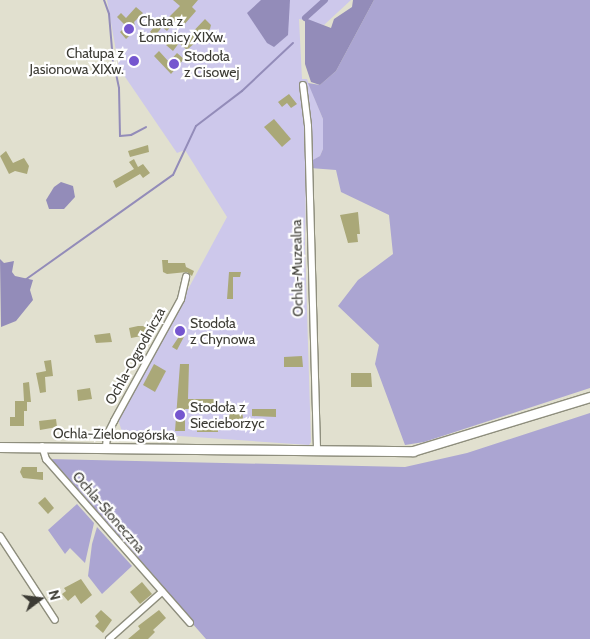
<!DOCTYPE html>
<html>
<head>
<meta charset="utf-8">
<style>
  body { margin:0 }
  #map { position:relative; width:590px; height:639px; overflow:hidden; background:#e1e0cf; font-family:Cabin,sans-serif }
  div>[style] { position:absolute }
  .green>* { inset:0; background:#cdc8eb }
  .forest>* { inset:0; background:#aba5d2 }
  .water>* { inset:0; background:#938cb9 }
  .stream>* { height:2px; margin:-1px; padding:0 1px; transform-origin:1px; border-radius:1px; background:#938cb9 }
  .canal>* { height:6px; margin:-3px; padding:0 3px; transform-origin:3px; border-radius:3px; background:#938cb9 }
  .building>* { inset:0; background:#aaa878 }
  .round { border-radius:50% }
  .roads { filter:drop-shadow(1px 0 #8e8e7d) drop-shadow(-1px 0 #8e8e7d) drop-shadow(0 1px #8e8e7d) drop-shadow(0 -1px #8e8e7d) }
  .street>* { height:6px; margin:-3px; padding:0 3px; transform-origin:3px; border-radius:3px; background:#fff }
  .secondary>* { height:9px; margin:-4.5px; padding:0 4.5px; transform-origin:4.5px; border-radius:4.5px; background:#fff }
  .dots>* { width:14px; height:14px; translate:-50% -50%; box-sizing:border-box; border:2px solid #fff; border-radius:50% }
  span { translate:-50% -50%; white-space:nowrap; text-align:center; line-height:1.15; -webkit-text-stroke:4.5px #fff; paint-order:stroke }
  .poi-label { font-size:14px; color:#3c3b34 }
  .left { translate:0 -50%; text-align:left }
  .right { translate:-100% -50%; text-align:right }
  .street-label { font-size:14px; color:#3c3b34 }
  .north { position:absolute; left:15px; top:574px; width:50px; height:50px; -webkit-text-stroke:4px #fff; paint-order:stroke; rotate:75deg; font-size:14px; font-weight:700; line-height:20px; text-align:center; color:#3c3b34 }
  .north::after { content:''; display:block; margin:auto; width:18px; height:22px; background:#3c3b34; clip-path:polygon(50% 0,100% 100%,50% 72%,0 100%) }
</style>
</head>
<body>
<div id="map">
  <div class="green">
    <div style="clip-path:polygon(107px 0,351px 0,324px 25px,299px 19px,302px 79px,307px 79px,323px 119px,323px 149px,320px 156px,309px 163px,309px 171px,306px 171px,305px 246px,311px 442px,309px 445px,122px 432px,118px 419px,227px 217px,185px 150px,177px 153px,119px 68px)"></div>
  </div>
  <div class="forest">
    <div style="clip-path:polygon(374px 0,590px 0,590px 388px,424px 442px,405px 445px,375px 364px,379px 345px,338px 306px,358px 280px,393px 254px,389px 215px,341px 192px,336px 170px,310px 168px,311px 161px,320px 156px,323px 149px,323px 119px,308px 83px,320px 85px,336px 71px)"></div>
    <div style="clip-path:polygon(590px 413px,590px 639px,206px 639px,48px 459px,405px 467px,467px 453px)"></div>
    <div style="clip-path:polygon(77px 504px,94px 523px,85px 563px,70px 548px,65px 554px,48px 530px)"></div>
    <div style="clip-path:polygon(97px 527px,132px 566px,102px 594px,88px 576px,92px 544px)"></div>
  </div>
  <div class="water">
    <div style="clip-path:polygon(261px 0,290px 0,288px 35px,274px 47px,267px 43px,247px 13px)"></div>
    <div style="clip-path:polygon(353px 0,374px 0,336px 71px,320px 85px,311px 82px,305px 64px,305px 18px,331px 28px,334px 19px,352px 7px)"></div>
    <div style="clip-path:polygon(61px 182px,73px 186px,75px 197px,64px 209px,49px 209px,46px 200px,54px 187px)"></div>
    <div style="clip-path:polygon(0 259px,4px 263px,14px 261px,12px 272px,15px 276px,33px 280px,30px 290px,33px 300px,16px 321px,1px 327px)"></div>
  </div>
  <div class="stream">
    <div style="left:104px;top:0;width:15px;rotate:70deg"></div>
    <div style="left:109px;top:14px;width:47px;rotate:85.1deg"></div>
    <div style="left:115px;top:69px;width:19px;rotate:78deg"></div>
    <div style="left:119px;top:88px;width:48px;rotate:88.8deg"></div>
    <div style="left:120px;top:136px;width:11px;rotate:-5deg"></div>
    <div style="left:131px;top:135px;width:17px;rotate:-28deg"></div>
    <div style="left:25px;top:280px;width:181px;rotate:-35.4deg"></div>
    <div style="left:173px;top:175px;width:54px;rotate:-64.9deg"></div>
    <div style="left:196px;top:126px;width:58px;rotate:-37.3deg"></div>
    <div style="left:242px;top:91px;width:70px;rotate:-43.3deg"></div>
  </div>
  <div class="canal">
    <div style="left:305px;top:18px;width:27px;rotate:-42deg"></div>
  </div>
  <div class="building">
    <div style="clip-path:polygon(173px 0,198px 0,192px 7px,196px 11px,183px 26px,176px 20px,167px 31px,162px 27px,155px 36px,150px 32px,157px 23px,162px 17px,166px 20px,180px 6px)"></div>
    <div style="clip-path:polygon(136px 7px,143px 13px,134px 22px,136px 29px,126px 39px,120px 32px,126px 26px,117px 17px,121px 13px,126px 18px)"></div>
    <div style="clip-path:polygon(205px 19px,211px 25px,210px 29px,187px 50px,179px 43px,173px 51px,166px 45px,178px 33px,185px 40px)"></div>
    <div style="clip-path:polygon(159px 51px,169px 62px,177px 53px,184px 59px,171px 74px,154px 56px)"></div>
    <div style="clip-path:polygon(289px 94px,297px 104px,291px 108px,287px 103px,282px 107px,278px 102px)"></div>
    <div style="clip-path:polygon(274px 119px,291px 139px,282px 147px,264px 127px)"></div>
    <div style="clip-path:polygon(148px 145px,149px 152px,130px 157px,128px 151px)"></div>
    <div style="clip-path:polygon(6px 151px,13px 163px,24px 158px,29px 166px,27px 174px,15px 171px,9px 174px,0 156px)"></div>
    <div style="clip-path:polygon(134px 159px,138px 167px,143px 164px,150px 173px,143px 178px,140px 174px,116px 188px,113px 181px,134px 169px,129px 162px)"></div>
    <div style="clip-path:polygon(358px 212px,360px 234px,357px 234px,358px 242px,348px 243px,340px 215px)"></div>
    <div style="clip-path:polygon(162px 260px,168px 260px,168px 263px,185px 263px,186px 267px,194px 271px,192px 276px,187px 272px,167px 274px,163px 272px)"></div>
    <div style="clip-path:polygon(229px 272px,241px 272px,240px 277px,233px 277px,233px 299px,227px 299px)"></div>
    <div style="clip-path:polygon(176px 325px,187px 331px,177px 350px,172px 347px,180px 335px,173px 331px)"></div>
    <div style="clip-path:polygon(138px 326px,151px 326px,152px 334px,131px 338px,129px 328px)"></div>
    <div style="clip-path:polygon(110px 333px,112px 342px,96px 343px,94px 335px)"></div>
    <div style="clip-path:polygon(302px 356px,303px 367px,284px 367px,284px 357px)"></div>
    <div style="clip-path:polygon(51px 360px,53px 376px,45px 377px,46px 392px,40px 393px,36px 373px,46px 371px,44px 361px)"></div>
    <div style="clip-path:polygon(154px 364px,166px 371px,155px 392px,143px 385px)"></div>
    <div style="clip-path:polygon(180px 364px,189px 364px,188px 399px,219px 399px,219px 409px,185px 409px,185px 431px,175px 431px)"></div>
    <div style="clip-path:polygon(351px 373px,371px 373px,372px 387px,351px 387px)"></div>
    <div style="clip-path:polygon(29px 382px,31px 402px,27px 402px,27px 411px,24px 411px,24px 426px,10px 426px,10px 417px,15px 417px,15px 401px,24px 401px,23px 383px)"></div>
    <div style="clip-path:polygon(90px 388px,92px 399px,78px 401px,77px 390px)"></div>
    <div style="clip-path:polygon(252px 409px,276px 409px,276px 417px,252px 416px)"></div>
    <div class="round" style="left:229px;top:410px;width:14px;height:14px"></div>
    <div style="clip-path:polygon(56px 419px,57px 427px,40px 430px,39px 421px)"></div>
    <div style="clip-path:polygon(197px 422px,218px 422px,218px 432px,197px 432px)"></div>
    <div style="clip-path:polygon(22px 467px,37px 467px,37px 472px,43px 472px,43px 480px,23px 478px,20px 472px)"></div>
    <div style="clip-path:polygon(45px 497px,54px 508px,48px 514px,38px 503px)"></div>
    <div style="clip-path:polygon(81px 579px,92px 595px,81px 604px,75px 595px,68px 601px,62px 594px,66px 591px,64px 588px)"></div>
    <div style="clip-path:polygon(142px 582px,152px 594px,140px 604px,130px 592px)"></div>
    <div style="clip-path:polygon(101px 610px,112px 620px,103px 633px,95px 626px,99px 622px,95px 616px)"></div>
    <div style="clip-path:polygon(159px 610px,166px 618px,153px 630px,155px 632px,148px 639px,128px 639px,140px 629px,138px 626px)"></div>
  </div>
  <div class="roads">
    <div class="street">
      <div style="left:303px;top:85px;width:41px;rotate:83deg"></div>
      <div style="left:308px;top:126px;width:325px;rotate:88.4deg"></div>
      <div style="left:42px;top:446px;width:14px;rotate:73deg"></div>
      <div style="left:46px;top:459px;width:218px;rotate:48.7deg"></div>
      <div style="left:106px;top:447px;width:12px;rotate:-85deg"></div>
      <div style="left:107px;top:435px;width:16px;rotate:-63deg"></div>
      <div style="left:114px;top:421px;width:139px;rotate:-61.2deg"></div>
      <div style="left:181px;top:299px;width:23px;rotate:-77deg"></div>
      <div style="left:0;top:536px;width:100px;rotate:56.8deg"></div>
      <div style="left:109px;top:639px;width:71px;rotate:-41.6deg"></div>
    </div>
    <div class="secondary">
      <div style="left:0;top:447px;width:413px;rotate:0.6deg"></div>
      <div style="left:413px;top:451px;width:185px;rotate:-17deg"></div>
    </div>
  </div>
  <div class="dots">
    <div style="left:129px;top:29px;background:#7556cf"></div>
    <div style="left:134px;top:61px;background:#7556cf"></div>
    <div style="left:174px;top:64px;background:#7556cf"></div>
    <div style="left:180px;top:331px;background:#7556cf"></div>
    <div style="left:180px;top:415px;background:#7556cf"></div>
  </div>
  <div class="poi-label">
    <span class="left" style="left:139px;top:29px">Chata z<br>Łomnicy XIXw.</span>
    <span class="right" style="left:124px;top:61px">Chałupa z<br>Jasionowa XIXw.</span>
    <span class="left" style="left:184px;top:64px">Stodoła<br>z Cisowej</span>
    <span class="left" style="left:190px;top:331px">Stodoła<br>z Chynowa</span>
    <span class="left" style="left:190px;top:415px">Stodoła z<br>Siecieborzyc</span>
  </div>
  <div class="street-label">
    <span style="left:297px;top:268px;rotate:-91deg">Ochla-Muzealna</span>
    <span style="left:135px;top:356px;rotate:-61deg">Ochla-Ogrodnicza</span>
    <span style="left:114px;top:434px;rotate:1deg">Ochla-Zielonogórska</span>
    <span style="left:109px;top:512px;rotate:49deg">Ochla-Słoneczna</span>
  </div>
  <div class="north">N</div>
</div>
</body>
</html>
